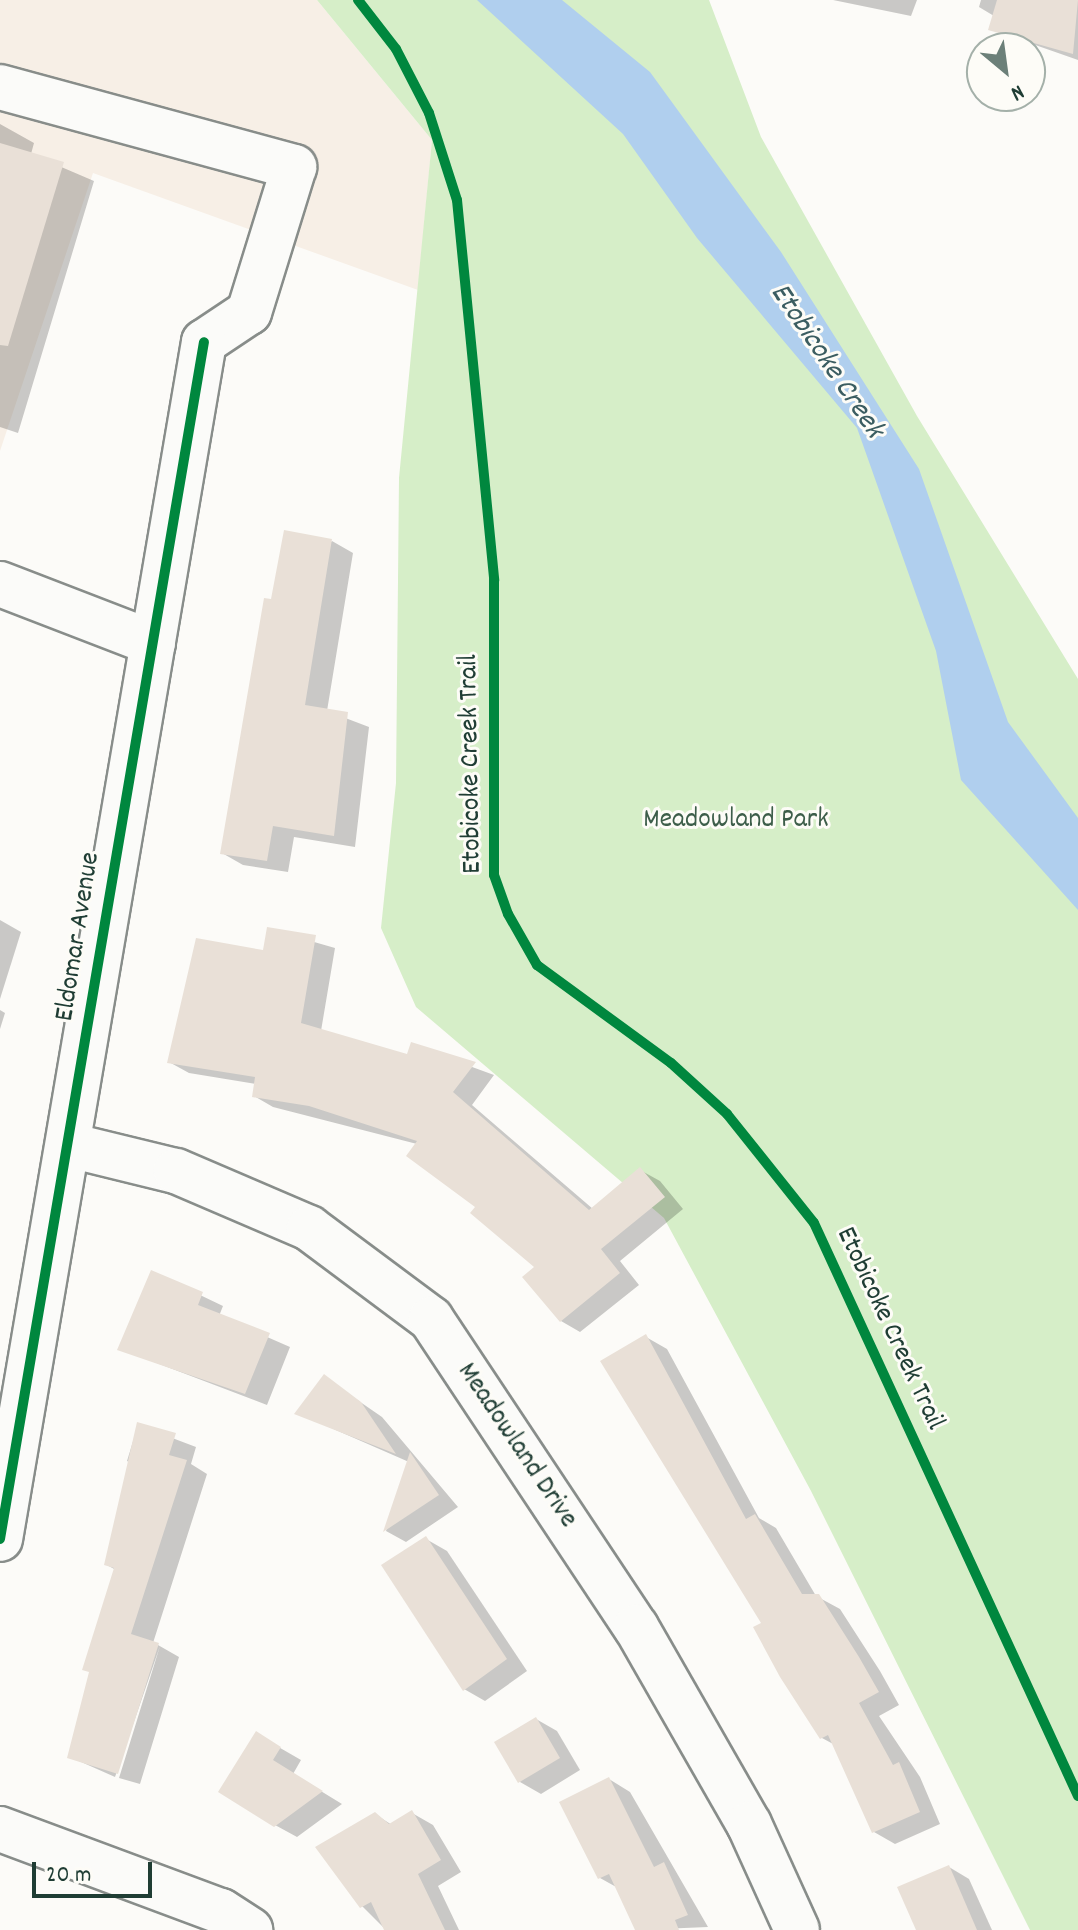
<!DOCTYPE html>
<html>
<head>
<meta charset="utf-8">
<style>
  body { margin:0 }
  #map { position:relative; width:1078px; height:1930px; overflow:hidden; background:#fcfbf8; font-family:Dekko,sans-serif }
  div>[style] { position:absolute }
  .built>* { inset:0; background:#f7efe6 }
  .green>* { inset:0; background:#d6eec8 }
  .water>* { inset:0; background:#b0cfee }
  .shadow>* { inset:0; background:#0003 }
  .building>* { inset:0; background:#e9e0d7 }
  .roads { filter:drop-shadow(2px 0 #888d8a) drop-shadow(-2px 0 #888d8a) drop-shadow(0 2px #888d8a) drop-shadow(0 -2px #888d8a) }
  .minor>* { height:44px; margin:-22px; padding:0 22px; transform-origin:22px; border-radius:22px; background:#fbfbf9 }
  .cycleway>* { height:10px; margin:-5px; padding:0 5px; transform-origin:5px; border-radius:5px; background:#00873e }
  span { translate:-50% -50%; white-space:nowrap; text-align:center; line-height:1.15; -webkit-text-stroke:6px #fdfcf7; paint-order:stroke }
  .street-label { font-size:28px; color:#1f3d34 }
  .park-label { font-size:28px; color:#3d5e4a }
  .water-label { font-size:30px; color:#3b5d61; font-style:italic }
  .north { position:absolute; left:966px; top:32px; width:80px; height:80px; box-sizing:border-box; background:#fdfcf7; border:2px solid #a4b0a9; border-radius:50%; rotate:151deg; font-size:22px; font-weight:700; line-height:32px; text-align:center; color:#1f3d34 }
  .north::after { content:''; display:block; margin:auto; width:28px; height:36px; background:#6c8079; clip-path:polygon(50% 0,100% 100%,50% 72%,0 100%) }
  .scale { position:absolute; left:32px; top:1862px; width:120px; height:36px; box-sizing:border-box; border:4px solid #1f3d34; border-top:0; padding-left:10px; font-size:24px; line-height:28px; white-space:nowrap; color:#1f3d34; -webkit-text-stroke:6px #fdfcf7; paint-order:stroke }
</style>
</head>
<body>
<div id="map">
  <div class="built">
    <div style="clip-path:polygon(0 0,317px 0,432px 140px,418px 290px,93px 173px,0 451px)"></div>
  </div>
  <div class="green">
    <div style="clip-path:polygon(317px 0,709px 0,761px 137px,917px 416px,1078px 679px,1078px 1930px,1030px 1930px,811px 1491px,664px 1218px,416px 1007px,381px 928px,396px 783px,399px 478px,432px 140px)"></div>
  </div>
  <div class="water">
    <div style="clip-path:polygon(477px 0,562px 0,650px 72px,781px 252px,919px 469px,1008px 722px,1078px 818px,1078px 910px,961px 780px,936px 651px,857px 428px,697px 238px,623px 134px)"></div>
  </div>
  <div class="shadow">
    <div style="clip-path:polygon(833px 0,917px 0,911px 16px)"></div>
    <div style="clip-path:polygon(981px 0,1078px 0,1078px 60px,990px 29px,994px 16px,979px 7px)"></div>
    <div style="clip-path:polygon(0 124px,34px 143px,31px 154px,94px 181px,18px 433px,0 427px)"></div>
    <div style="clip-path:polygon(332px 541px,353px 553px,327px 711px,369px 727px,355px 847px,294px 837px,288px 872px,243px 865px,222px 853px,273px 602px)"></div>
    <div style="clip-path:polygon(0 920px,21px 932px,0 999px)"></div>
    <div style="clip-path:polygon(269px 929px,335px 948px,321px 1031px,408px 1056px,412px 1045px,494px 1075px,472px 1105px,593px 1209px,640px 1170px,660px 1181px,683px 1209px,620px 1261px,639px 1285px,580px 1332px,561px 1321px,537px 1268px,417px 1144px,273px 1107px,254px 1096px,256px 1084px,189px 1073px,169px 1062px,265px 953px)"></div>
    <div style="clip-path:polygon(0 1010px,5px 1013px,0 1029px)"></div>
    <div style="clip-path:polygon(152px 1272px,223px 1306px,219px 1316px,290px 1347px,267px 1405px,120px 1349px)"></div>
    <div style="clip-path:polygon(646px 1337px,667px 1349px,759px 1518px,776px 1528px,816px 1596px,840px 1609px,880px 1671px,899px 1705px,879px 1716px,920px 1777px,940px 1824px,895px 1844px,874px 1832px,835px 1745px,822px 1738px,764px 1624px)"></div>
    <div style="clip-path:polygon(324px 1377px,382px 1417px,458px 1507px,406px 1542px,386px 1531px,409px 1462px,297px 1413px)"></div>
    <div style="clip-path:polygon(138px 1425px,196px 1447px,191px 1464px,207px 1474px,153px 1643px,158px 1645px,179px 1657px,140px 1784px,119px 1778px,160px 1646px,115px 1777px,70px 1757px,116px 1570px,105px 1564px,135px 1465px,127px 1461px)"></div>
    <div style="clip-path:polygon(426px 1539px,447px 1551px,527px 1671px,485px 1701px,464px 1689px)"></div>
    <div style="clip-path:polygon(536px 1719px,557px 1731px,580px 1770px,541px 1794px,520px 1782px)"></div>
    <div style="clip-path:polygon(256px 1734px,301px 1760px,293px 1774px,342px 1804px,297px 1837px,275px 1825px)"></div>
    <div style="clip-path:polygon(609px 1779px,630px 1792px,708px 1927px,637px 1930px,618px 1888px,600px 1878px)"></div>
    <div style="clip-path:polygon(412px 1813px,433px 1825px,461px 1872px,438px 1886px,459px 1930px,386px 1930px,362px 1906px,375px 1814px,392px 1825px)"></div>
    <div style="clip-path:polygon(949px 1867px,969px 1879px,992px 1930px,918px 1930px)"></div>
  </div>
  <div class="building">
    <div style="clip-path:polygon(997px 0,1078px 0,1073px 54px,988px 30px)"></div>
    <div style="clip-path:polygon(0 143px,64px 162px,8px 346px,0 345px)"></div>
    <div style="clip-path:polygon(284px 530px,332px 539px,305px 705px,348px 712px,334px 836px,273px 826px,267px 861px,220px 854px,264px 598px,271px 599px)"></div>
    <div style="clip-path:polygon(267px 927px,316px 935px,301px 1023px,407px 1054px,411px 1042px,476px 1062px,453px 1092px,589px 1210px,640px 1167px,665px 1197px,601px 1249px,620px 1273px,560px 1322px,522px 1277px,534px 1267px,470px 1213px,475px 1207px,406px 1156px,417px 1141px,309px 1106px,252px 1097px,255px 1077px,167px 1063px,196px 938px,263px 950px)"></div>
    <div style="clip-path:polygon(151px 1270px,203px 1292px,198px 1305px,270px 1333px,245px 1394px,117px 1350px)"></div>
    <div style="clip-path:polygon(646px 1334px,746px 1519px,755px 1514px,802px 1594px,819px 1594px,859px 1657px,879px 1692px,859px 1703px,893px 1765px,899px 1762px,920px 1812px,872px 1833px,828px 1735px,820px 1739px,780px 1677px,753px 1627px,761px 1623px,600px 1361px)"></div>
    <div style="clip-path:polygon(324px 1374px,361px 1402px,396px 1454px,294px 1414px)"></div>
    <div style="clip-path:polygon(137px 1422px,176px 1433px,169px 1455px,187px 1460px,131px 1634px,159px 1643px,118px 1774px,67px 1758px,89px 1672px,82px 1670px,114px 1568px,104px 1565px)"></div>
    <div style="clip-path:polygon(410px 1452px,439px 1495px,383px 1532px)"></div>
    <div style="clip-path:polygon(426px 1536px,507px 1659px,463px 1691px,381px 1565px)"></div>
    <div style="clip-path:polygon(536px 1717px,560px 1758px,518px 1783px,494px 1742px)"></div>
    <div style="clip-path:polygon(256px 1731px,281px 1747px,273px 1760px,323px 1791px,274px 1827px,218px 1792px)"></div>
    <div style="clip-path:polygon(609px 1777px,654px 1867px,664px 1862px,688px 1915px,675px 1920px,679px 1930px,635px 1930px,609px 1874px,598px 1879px,559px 1802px)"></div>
    <div style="clip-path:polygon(412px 1810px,441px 1860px,418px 1874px,445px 1930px,384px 1930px,371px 1902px,360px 1908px,315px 1847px,375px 1812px,389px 1824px)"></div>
    <div style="clip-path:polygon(949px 1865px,977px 1930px,916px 1930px,897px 1887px)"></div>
  </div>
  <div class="roads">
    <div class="minor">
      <div style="left:0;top:87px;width:305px;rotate:15.2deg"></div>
      <div style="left:294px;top:167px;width:152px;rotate:107.2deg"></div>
      <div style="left:249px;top:312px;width:54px;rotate:146.3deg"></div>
      <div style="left:204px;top:342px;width:1214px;rotate:99.67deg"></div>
      <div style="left:0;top:584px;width:164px;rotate:21.1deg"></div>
      <div style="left:69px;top:1145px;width:110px;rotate:13.7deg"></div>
      <div style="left:176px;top:1171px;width:145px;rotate:23.2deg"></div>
      <div style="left:309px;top:1228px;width:152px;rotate:36.7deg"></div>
      <div style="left:431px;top:1319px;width:370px;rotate:56.4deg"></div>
      <div style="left:636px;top:1627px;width:227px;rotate:60.2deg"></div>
      <div style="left:749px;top:1824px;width:116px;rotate:65.6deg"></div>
      <div style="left:0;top:1829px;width:236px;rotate:20.4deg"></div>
      <div style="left:221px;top:1911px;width:35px;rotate:33deg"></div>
    </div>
  </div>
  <div class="cycleway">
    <div style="left:358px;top:0;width:62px;rotate:52.2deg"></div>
    <div style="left:396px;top:49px;width:72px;rotate:62.7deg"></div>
    <div style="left:429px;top:113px;width:91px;rotate:72.2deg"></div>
    <div style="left:457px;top:200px;width:382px;rotate:84.4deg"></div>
    <div style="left:494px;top:580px;width:295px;rotate:90deg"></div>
    <div style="left:494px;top:875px;width:41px;rotate:70.3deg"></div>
    <div style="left:508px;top:914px;width:59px;rotate:60.4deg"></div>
    <div style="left:537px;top:965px;width:166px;rotate:36.2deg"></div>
    <div style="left:671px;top:1063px;width:76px;rotate:42.3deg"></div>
    <div style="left:727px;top:1114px;width:139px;rotate:51.4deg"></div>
    <div style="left:814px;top:1223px;width:631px;rotate:65.26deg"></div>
    <div style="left:0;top:1539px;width:1214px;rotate:-80.33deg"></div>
  </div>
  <div class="street-label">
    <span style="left:472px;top:764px;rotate:-91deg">Etobicoke Creek Trail</span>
    <span style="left:79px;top:937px;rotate:-81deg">Eldomar Avenue</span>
    <span style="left:889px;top:1329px;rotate:65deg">Etobicoke Creek Trail</span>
    <span style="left:516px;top:1446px;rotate:56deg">Meadowland Drive</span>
  </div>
  <div class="park-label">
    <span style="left:736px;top:821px">Meadowland Park</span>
  </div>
  <div class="water-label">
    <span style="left:825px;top:362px;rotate:56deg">Etobicoke Creek</span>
  </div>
  <div class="north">N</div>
  <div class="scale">20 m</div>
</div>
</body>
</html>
